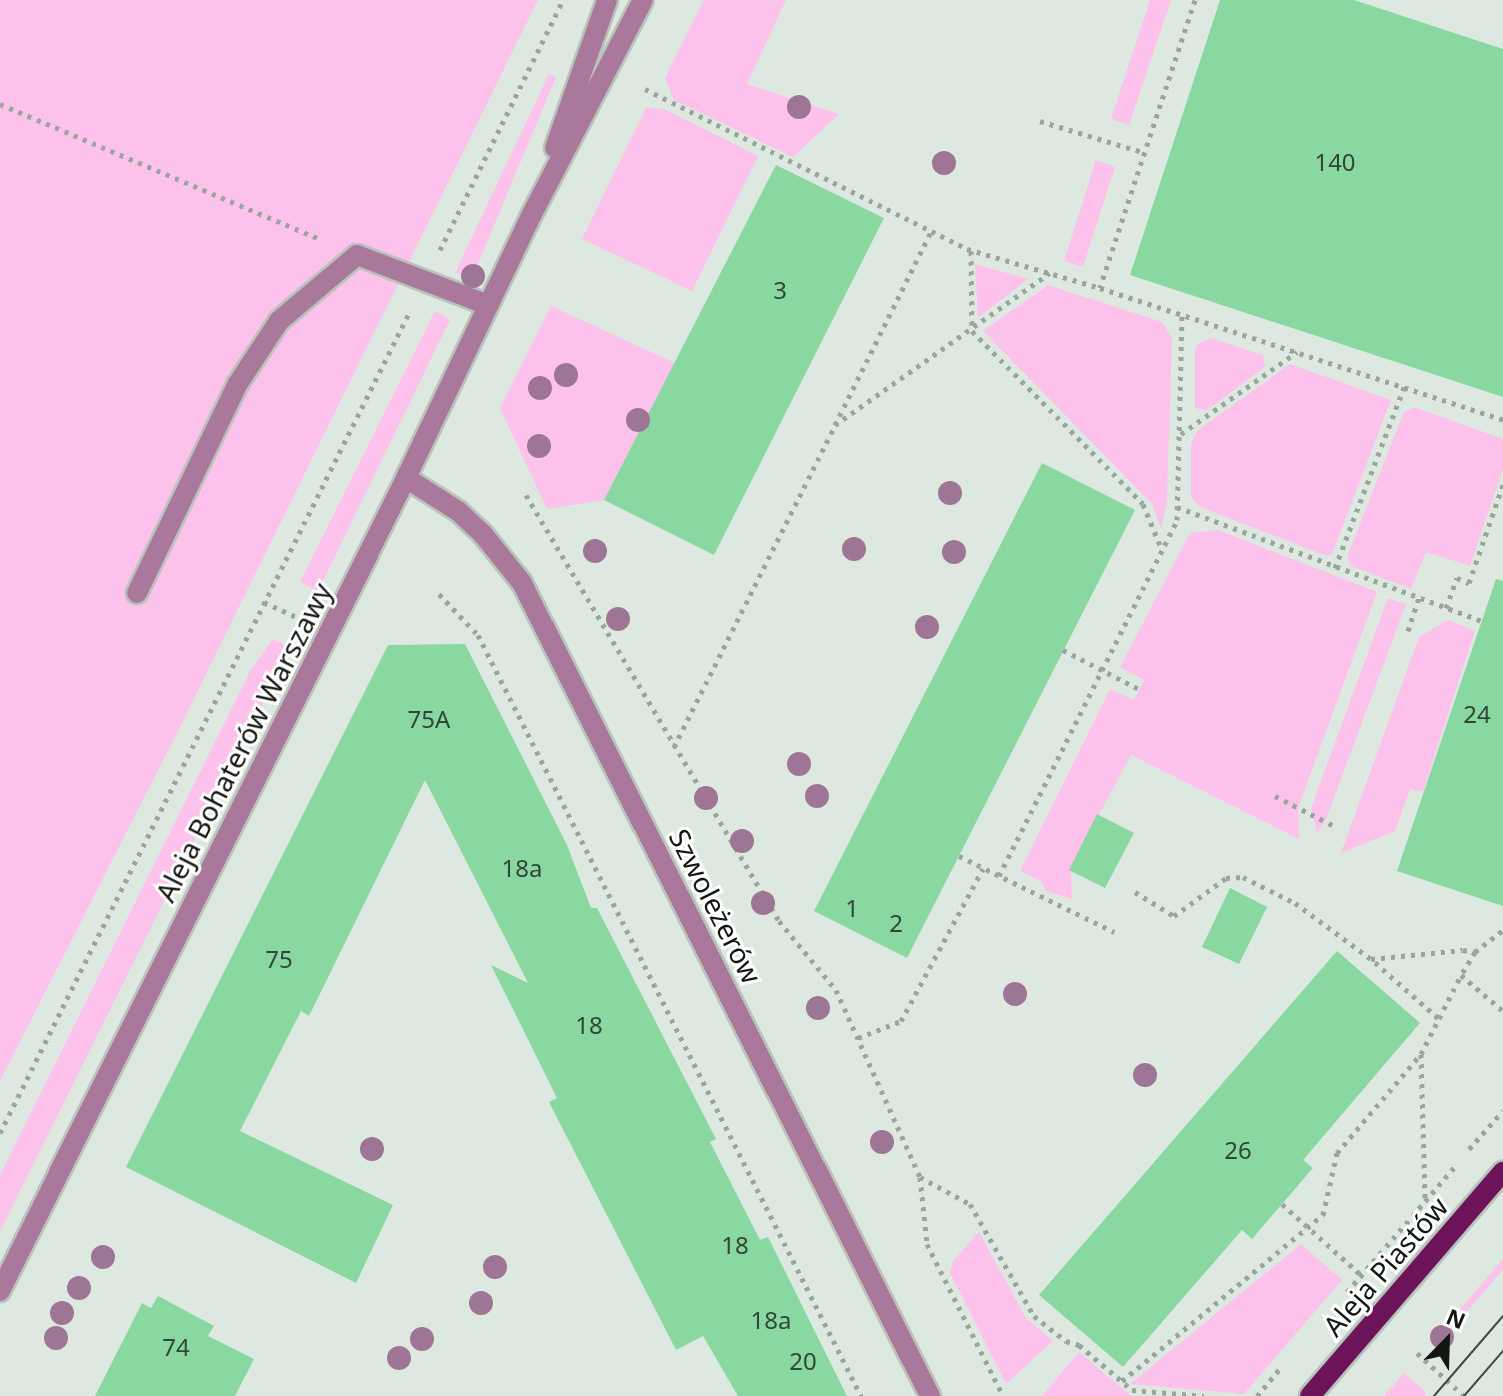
<!DOCTYPE html>
<html>
<head>
<meta charset="utf-8">
<style>
  body { margin:0 }
  #map { position:relative; width:1503px; height:1396px; overflow:hidden; background:#dde9e0; font-family:"Noto Sans",sans-serif }
  div>[style] { position:absolute }
  .green>* { inset:0; background:#fdc2eb }
  .building>* { inset:0; background:#89d8a1 }
  .path>* { height:5px; margin-top:-2.5px; transform-origin:0; background:repeating-linear-gradient(90deg,#9ba49d 0 4px,transparent 0 10px) }
  .roads { filter:drop-shadow(2px 0 #b9c3bb) drop-shadow(-2px 0 #b9c3bb) drop-shadow(0 2px #b9c3bb) drop-shadow(0 -2px #b9c3bb) }
  .minor>* { height:20px; margin:-10px; padding:0 10px; transform-origin:10px; border-radius:10px; background:#a9789a }
  .major>* { height:20px; margin:-10px; padding:0 10px; transform-origin:10px; border-radius:10px; background:#6c135a }
  .tram>* { height:2px; margin:-1px; padding:0 1px; transform-origin:1px; border-radius:1px; background:#434944 }
  .trees>* { width:24px; height:24px; margin:-12px; border-radius:50%; background:#9f7596 }
  span { translate:-50% -50%; white-space:nowrap; text-align:center; line-height:1.15; -webkit-text-stroke:6px #fff; paint-order:stroke }
  .number-label { font-size:24px; color:#304737 }
  .number-label span { -webkit-text-stroke-width:0 }
  .street-label { font-size:28px; color:#131714 }
  .north { position:absolute; left:1407px; top:1300px; width:80px; height:80px; -webkit-text-stroke:6px #fff; paint-order:stroke; rotate:23deg; font-size:22px; font-weight:700; line-height:32px; text-align:center; color:#131714 }
  .north::after { content:''; display:block; margin:auto; width:28px; height:36px; background:#131714; clip-path:polygon(50% 0,100% 100%,50% 72%,0 100%) }
</style>
</head>
<body>
<div id="map">
  <div class="green">
    <div style="clip-path:polygon(0 0,538px 0,177px 733px,0 1081px)"></div>
    <div style="clip-path:polygon(704px 0,786px 0,747px 84px,839px 114px,793px 157px,674px 100px,665px 78px)"></div>
    <div style="clip-path:polygon(1150px 0,1171px 0,1129px 125px,1111px 119px)"></div>
    <div style="clip-path:polygon(549px 74px,556px 77px,473px 276px,455px 273px)"></div>
    <div style="clip-path:polygon(646px 108px,664px 109px,758px 156px,692px 291px,582px 239px)"></div>
    <div style="clip-path:polygon(1096px 160px,1115px 167px,1083px 267px,1064px 261px)"></div>
    <div style="clip-path:polygon(975px 264px,1028px 279px,978px 318px)"></div>
    <div style="clip-path:polygon(1048px 285px,1162px 322px,1172px 338px,1167px 502px,1161px 529px,1152px 504px,983px 331px)"></div>
    <div style="clip-path:polygon(551px 306px,675px 363px,604px 500px,547px 509px,500px 408px)"></div>
    <div style="clip-path:polygon(435px 311px,450px 320px,318px 591px,300px 582px)"></div>
    <div style="clip-path:polygon(1211px 338px,1263px 355px,1265px 367px,1206px 411px,1195px 408px,1195px 350px,1198px 344px)"></div>
    <div style="clip-path:polygon(1290px 364px,1391px 400px,1332px 554px,1327px 556px,1200px 507px,1191px 497px,1191px 444px,1197px 431px)"></div>
    <div style="clip-path:polygon(1414px 407px,1503px 439px,1503px 469px,1470px 566px,1426px 552px,1411px 589px,1351px 566px,1347px 557px,1404px 412px)"></div>
    <div style="clip-path:polygon(1218px 530px,1377px 592px,1298px 808px,1299px 839px,1131px 755px,1071px 866px,1072px 899px,1046px 891px,1041px 881px,1020px 871px,1110px 689px,1134px 700px,1144px 680px,1120px 667px,1190px 533px)"></div>
    <div style="clip-path:polygon(1388px 598px,1406px 604px,1325px 822px,1317px 833px,1311px 808px)"></div>
    <div style="clip-path:polygon(1448px 620px,1475px 631px,1423px 792px,1410px 789px,1395px 831px,1341px 853px,1419px 637px)"></div>
    <div style="clip-path:polygon(273px 639px,290px 648px,0 1231px,0 1175px,250px 671px)"></div>
    <div style="clip-path:polygon(979px 1232px,1026px 1318px,1053px 1341px,1006px 1384px,950px 1273px,953px 1261px)"></div>
    <div style="clip-path:polygon(1301px 1244px,1342px 1280px,1244px 1394px,1130px 1384px)"></div>
    <div style="clip-path:polygon(1503px 1259px,1503px 1270px,1439px 1343px,1435px 1338px)"></div>
    <div style="clip-path:polygon(1079px 1352px,1131px 1396px,1042px 1396px)"></div>
    <div style="clip-path:polygon(1404px 1373px,1425px 1391px,1426px 1396px,1384px 1396px)"></div>
  </div>
  <div class="building">
    <div style="clip-path:polygon(1220px 0,1354px 0,1503px 49px,1503px 397px,1130px 275px)"></div>
    <div style="clip-path:polygon(776px 165px,884px 218px,714px 555px,604px 500px)"></div>
    <div style="clip-path:polygon(1042px 463px,1135px 510px,907px 958px,814px 911px)"></div>
    <div style="clip-path:polygon(1496px 579px,1503px 581px,1503px 906px,1397px 871px)"></div>
    <div style="clip-path:polygon(465px 644px,567px 845px,591px 908px,597px 908px,716px 1139px,710px 1142px,760px 1240px,768px 1237px,847px 1396px,738px 1396px,703px 1336px,676px 1350px,549px 1102px,557px 1098px,491px 965px,528px 983px,425px 780px,309px 1016px,301px 1011px,240px 1131px,393px 1205px,356px 1283px,126px 1167px,388px 645px)"></div>
    <div style="clip-path:polygon(1097px 814px,1134px 833px,1105px 888px,1069px 870px)"></div>
    <div style="clip-path:polygon(1230px 888px,1267px 907px,1239px 964px,1202px 947px)"></div>
    <div style="clip-path:polygon(1337px 951px,1420px 1023px,1303px 1160px,1313px 1168px,1252px 1239px,1242px 1230px,1123px 1367px,1039px 1295px)"></div>
    <div style="clip-path:polygon(158px 1296px,214px 1326px,208px 1336px,254px 1359px,235px 1396px,95px 1396px,142px 1303px,151px 1308px)"></div>
  </div>
  <div class="path">
    <div style="left:1195px;top:0;width:303px;rotate:108.3deg"></div>
    <div style="left:1100px;top:288px;width:424px;rotate:18.1deg"></div>
    <div style="left:645px;top:89px;width:360px;rotate:26.4deg"></div>
    <div style="left:967px;top:249px;width:139px;rotate:16.3deg"></div>
    <div style="left:0;top:104px;width:347px;rotate:22.9deg"></div>
    <div style="left:1040px;top:121px;width:110px;rotate:16.9deg"></div>
    <div style="left:440px;top:250px;width:279px;rotate:-63.8deg"></div>
    <div style="left:971px;top:251px;width:80px;rotate:89.3deg"></div>
    <div style="left:972px;top:331px;width:243px;rotate:45.3deg"></div>
    <div style="left:1143px;top:504px;width:50px;rotate:67.6deg"></div>
    <div style="left:835px;top:425px;width:216px;rotate:-63.6deg"></div>
    <div style="left:1181px;top:434px;width:142px;rotate:-35.3deg"></div>
    <div style="left:526px;top:495px;width:495px;rotate:59.3deg"></div>
    <div style="left:779px;top:921px;width:89px;rotate:50.4deg"></div>
    <div style="left:836px;top:990px;width:205px;rotate:65.8deg"></div>
    <div style="left:920px;top:1177px;width:67px;rotate:84deg"></div>
    <div style="left:927px;top:1244px;width:170px;rotate:63.4deg"></div>
    <div style="left:1177px;top:507px;width:326px;rotate:20.5deg"></div>
    <div style="left:1335px;top:568px;width:194px;rotate:-69.1deg"></div>
    <div style="left:439px;top:594px;width:57px;rotate:46.4deg"></div>
    <div style="left:478px;top:635px;width:852px;rotate:63.28deg"></div>
    <div style="left:264px;top:602px;width:35px;rotate:25deg"></div>
    <div style="left:1446px;top:608px;width:32px;rotate:-70deg"></div>
    <div style="left:1457px;top:578px;width:13px;rotate:23deg"></div>
    <div style="left:1469px;top:583px;width:104px;rotate:-70.9deg"></div>
    <div style="left:1408px;top:631px;width:35px;rotate:-72deg"></div>
    <div style="left:1063px;top:650px;width:85px;rotate:27.2deg"></div>
    <div style="left:674px;top:747px;width:360px;rotate:-63.4deg"></div>
    <div style="left:835px;top:425px;width:263px;rotate:-35.3deg"></div>
    <div style="left:1275px;top:796px;width:68px;rotate:26.9deg"></div>
    <div style="left:959px;top:856px;width:173px;rotate:26.1deg"></div>
    <div style="left:999px;top:876px;width:398px;rotate:-63.4deg"></div>
    <div style="left:1177px;top:520px;width:206px;rotate:-88.6deg"></div>
    <div style="left:1135px;top:892px;width:46px;rotate:31.6deg"></div>
    <div style="left:1174px;top:916px;width:64px;rotate:-36.2deg"></div>
    <div style="left:1226px;top:878px;width:17px;rotate:-3deg"></div>
    <div style="left:1243px;top:877px;width:58px;rotate:26.6deg"></div>
    <div style="left:1295px;top:903px;width:94px;rotate:36.4deg"></div>
    <div style="left:1475px;top:952px;width:36px;rotate:-38deg"></div>
    <div style="left:1438px;top:1018px;width:89px;rotate:-138.6deg"></div>
    <div style="left:1371px;top:959px;width:92px;rotate:-5.6deg"></div>
    <div style="left:1463px;top:950px;width:12px;rotate:9deg"></div>
    <div style="left:1475px;top:952px;width:27px;rotate:121deg"></div>
    <div style="left:858px;top:1038px;width:46px;rotate:-21.6deg"></div>
    <div style="left:901px;top:1021px;width:173px;rotate:-61.7deg"></div>
    <div style="left:1421px;top:1054px;width:89px;rotate:-63.1deg"></div>
    <div style="left:1461px;top:975px;width:55px;rotate:40.6deg"></div>
    <div style="left:0;top:1133px;width:916px;rotate:-63.49deg"></div>
    <div style="left:1469px;top:1149px;width:51px;rotate:-48.2deg"></div>
    <div style="left:920px;top:1177px;width:57px;rotate:28.4deg"></div>
    <div style="left:970px;top:1204px;width:129px;rotate:60.3deg"></div>
    <div style="left:1034px;top:1316px;width:41px;rotate:38deg"></div>
    <div style="left:1066px;top:1341px;width:14px;rotate:17deg"></div>
    <div style="left:1079px;top:1345px;width:70px;rotate:40.3deg"></div>
    <div style="left:1132px;top:1390px;width:72px;rotate:4.8deg"></div>
    <div style="left:1282px;top:1204px;width:105px;rotate:41.9deg"></div>
    <div style="left:1347px;top:1292px;width:170px;rotate:-49.3deg"></div>
    <div style="left:1417px;top:1353px;width:64px;rotate:42.5deg"></div>
    <div style="left:1122px;top:1381px;width:261px;rotate:-39.6deg"></div>
    <div style="left:1323px;top:1215px;width:64px;rotate:-77.3deg"></div>
    <div style="left:1337px;top:1153px;width:130px;rotate:-49.7deg"></div>
    <div style="left:1421px;top:1054px;width:146px;rotate:88.4deg"></div>
    <div style="left:1257px;top:1396px;width:35px;rotate:-50deg"></div>
  </div>
  <div class="roads">
    <div class="minor">
      <div style="left:555px;top:148px;width:157px;rotate:-70.6deg"></div>
      <div style="left:406px;top:478px;width:62px;rotate:32.4deg"></div>
      <div style="left:458px;top:511px;width:33px;rotate:43deg"></div>
      <div style="left:482px;top:533px;width:64px;rotate:51.3deg"></div>
      <div style="left:522px;top:583px;width:910px;rotate:63.35deg"></div>
      <div style="left:137px;top:593px;width:231px;rotate:-64.3deg"></div>
      <div style="left:237px;top:385px;width:77px;rotate:-56.7deg"></div>
      <div style="left:279px;top:321px;width:102px;rotate:-40.2deg"></div>
      <div style="left:357px;top:255px;width:140px;rotate:20.9deg"></div>
      <div style="left:0;top:1291px;width:909px;rotate:-63.46deg"></div>
      <div style="left:406px;top:478px;width:290px;rotate:-64.5deg"></div>
      <div style="left:531px;top:216px;width:243px;rotate:-62.6deg"></div>
    </div>
    <div class="major">
      <div style="left:1310px;top:1396px;width:296px;rotate:-49.3deg"></div>
    </div>
  </div>
  <div class="tram">
    <div style="left:1434px;top:1396px;width:106px;rotate:-49.2deg"></div>
    <div style="left:1464px;top:1396px;width:60px;rotate:-49.1deg"></div>
  </div>
  <div class="trees">
    <div style="left:799px;top:107px"></div>
    <div style="left:944px;top:163px"></div>
    <div style="left:473px;top:276px"></div>
    <div style="left:566px;top:375px"></div>
    <div style="left:540px;top:388px"></div>
    <div style="left:638px;top:420px"></div>
    <div style="left:539px;top:446px"></div>
    <div style="left:950px;top:493px"></div>
    <div style="left:854px;top:549px"></div>
    <div style="left:595px;top:551px"></div>
    <div style="left:954px;top:552px"></div>
    <div style="left:618px;top:619px"></div>
    <div style="left:927px;top:627px"></div>
    <div style="left:799px;top:764px"></div>
    <div style="left:817px;top:796px"></div>
    <div style="left:706px;top:798px"></div>
    <div style="left:742px;top:841px"></div>
    <div style="left:763px;top:903px"></div>
    <div style="left:1015px;top:994px"></div>
    <div style="left:818px;top:1008px"></div>
    <div style="left:1145px;top:1075px"></div>
    <div style="left:882px;top:1142px"></div>
    <div style="left:372px;top:1149px"></div>
    <div style="left:103px;top:1257px"></div>
    <div style="left:495px;top:1267px"></div>
    <div style="left:79px;top:1288px"></div>
    <div style="left:481px;top:1303px"></div>
    <div style="left:62px;top:1313px"></div>
    <div style="left:1442px;top:1337px"></div>
    <div style="left:56px;top:1338px"></div>
    <div style="left:422px;top:1339px"></div>
    <div style="left:399px;top:1358px"></div>
  </div>
  <div class="number-label">
    <span style="left:1335px;top:162px">140</span>
    <span style="left:780px;top:290px">3</span>
    <span style="left:1477px;top:714px">24</span>
    <span style="left:429px;top:719px">75A</span>
    <span style="left:522px;top:868px">18a</span>
    <span style="left:852px;top:908px">1</span>
    <span style="left:896px;top:923px">2</span>
    <span style="left:279px;top:959px">75</span>
    <span style="left:589px;top:1025px">18</span>
    <span style="left:1238px;top:1150px">26</span>
    <span style="left:735px;top:1245px">18</span>
    <span style="left:771px;top:1320px">18a</span>
    <span style="left:176px;top:1347px">74</span>
    <span style="left:803px;top:1361px">20</span>
  </div>
  <div class="street-label">
    <span style="left:243px;top:742px;rotate:-63deg">Aleja Bohaterów Warszawy</span>
    <span style="left:716px;top:906px;rotate:63deg">Szwoleżerów</span>
    <span style="left:1385px;top:1266px;rotate:-49deg">Aleja Piastów</span>
  </div>
  <div class="north">N</div>
</div>
</body>
</html>
